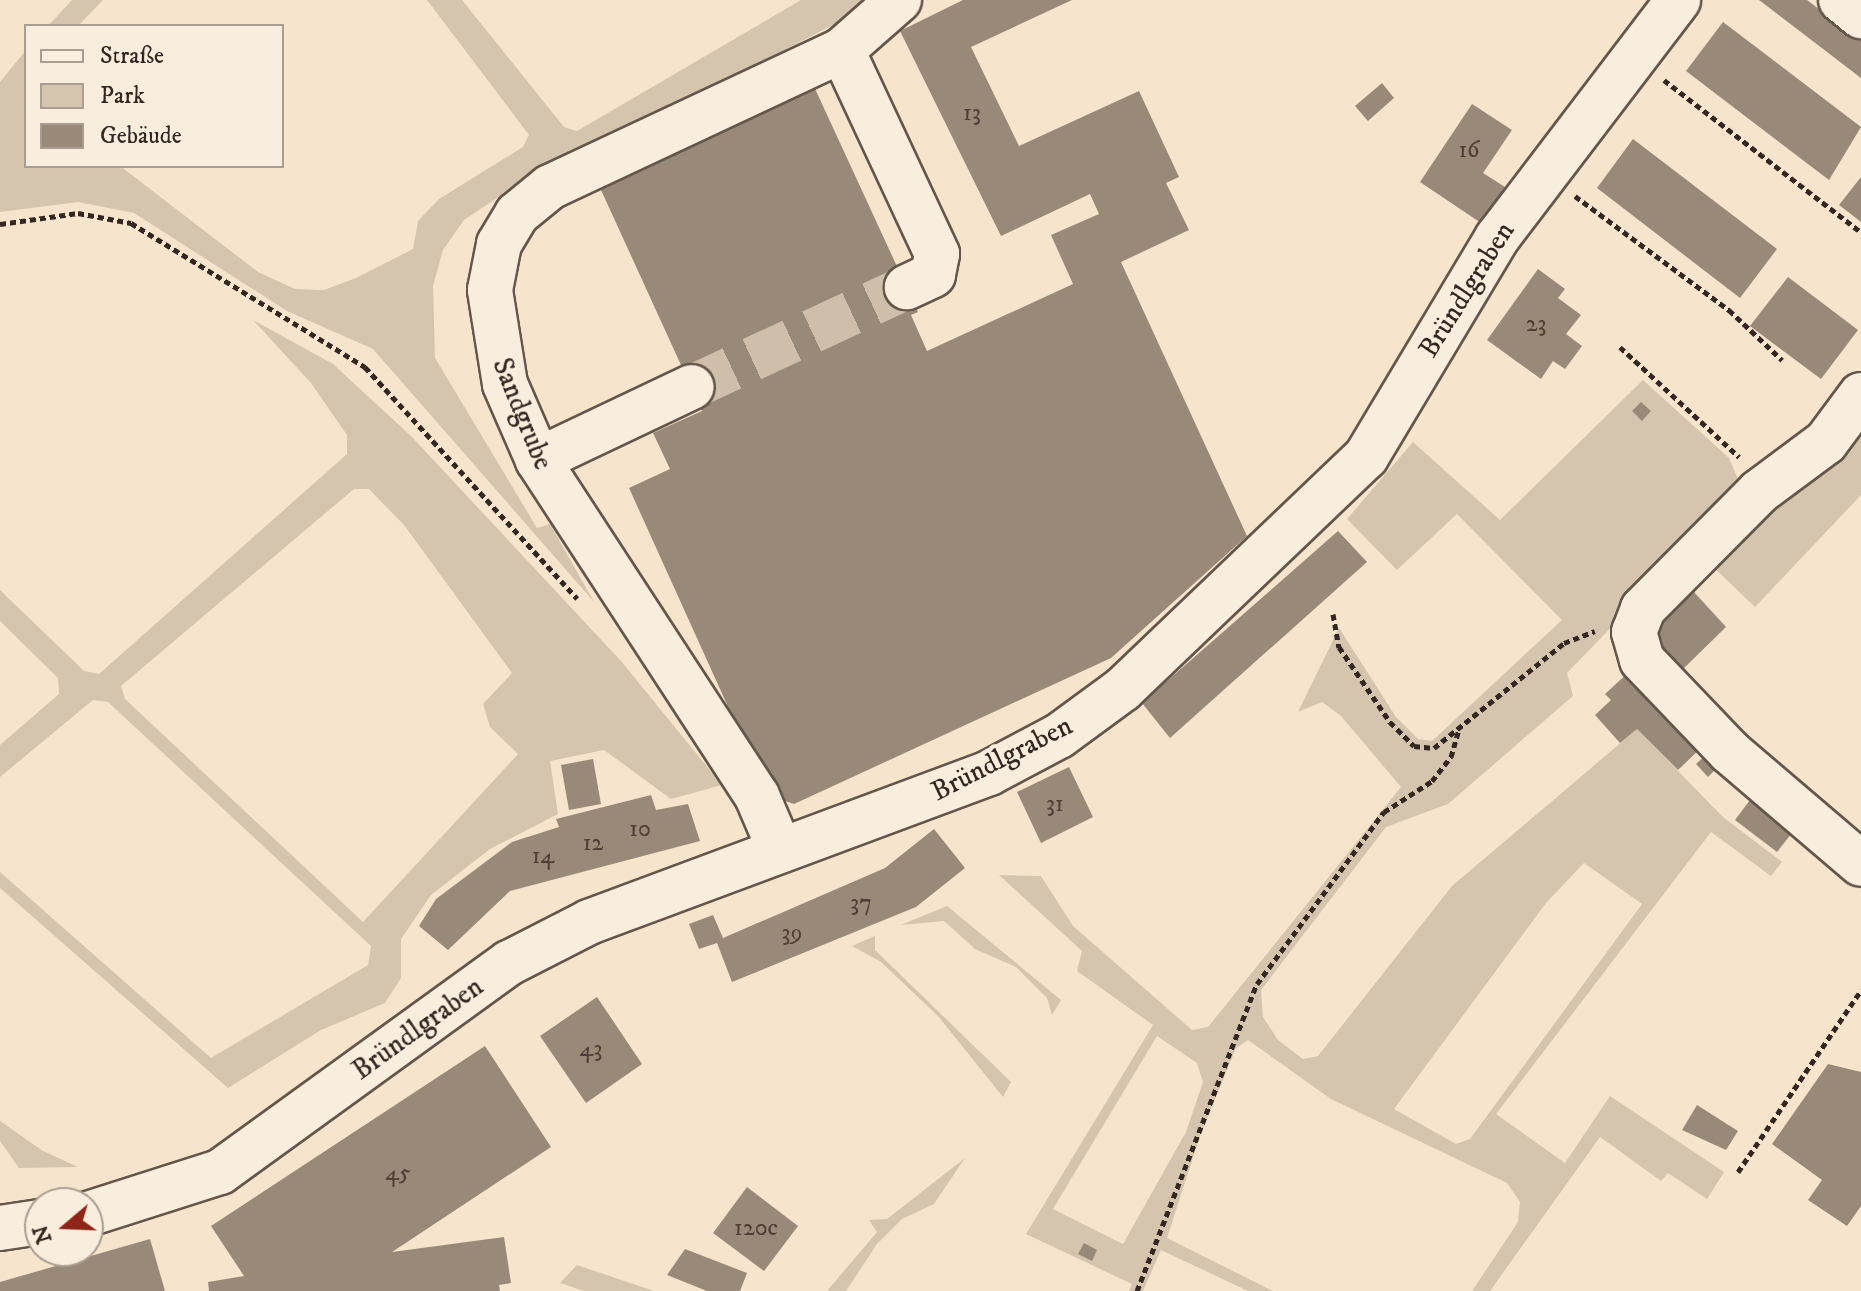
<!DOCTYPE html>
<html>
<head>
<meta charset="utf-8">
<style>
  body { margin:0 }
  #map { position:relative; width:1861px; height:1291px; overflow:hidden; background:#f6e5cc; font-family:"IM FELL DW Pica",serif }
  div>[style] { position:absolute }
  .green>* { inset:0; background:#d5c5af }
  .building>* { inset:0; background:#998979 }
  .minor-tunnel>* { height:44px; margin-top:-22px; transform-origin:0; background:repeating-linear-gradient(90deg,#cfbfaa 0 44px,transparent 0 66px) }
  .path>* { height:5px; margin-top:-2.5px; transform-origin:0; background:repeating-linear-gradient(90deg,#342620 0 6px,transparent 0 10px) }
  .roads { filter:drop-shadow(2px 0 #64564b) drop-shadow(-2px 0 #64564b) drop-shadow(0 2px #64564b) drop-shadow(0 -2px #64564b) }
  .minor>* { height:44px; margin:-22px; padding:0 22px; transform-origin:22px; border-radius:22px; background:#f9eede }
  span { translate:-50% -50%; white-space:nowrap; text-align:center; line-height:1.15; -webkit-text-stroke:8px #f9eede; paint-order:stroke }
  .number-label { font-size:24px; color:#4d3f36 }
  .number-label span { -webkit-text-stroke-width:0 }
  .street-label { font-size:28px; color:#342620 }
  .legend { position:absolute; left:24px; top:24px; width:260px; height:144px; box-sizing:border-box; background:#f9eede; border:2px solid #aa9e92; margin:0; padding:10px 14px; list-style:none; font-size:24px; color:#342620 }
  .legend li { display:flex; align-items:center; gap:16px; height:40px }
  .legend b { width:40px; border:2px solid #aa9e92 }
  .north { position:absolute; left:24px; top:1187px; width:80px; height:80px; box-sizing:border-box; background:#f9eede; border:2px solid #aa9e92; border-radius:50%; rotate:251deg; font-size:22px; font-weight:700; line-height:32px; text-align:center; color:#342620 }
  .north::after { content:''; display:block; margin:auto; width:28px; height:36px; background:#8f2418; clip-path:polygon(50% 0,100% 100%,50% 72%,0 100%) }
</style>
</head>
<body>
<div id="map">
  <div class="green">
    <div style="clip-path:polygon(72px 0,103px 0,78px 26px,48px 26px)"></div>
    <div style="clip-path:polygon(427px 0,462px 0,564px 127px,577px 131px,801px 0,864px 0,864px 9px,500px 196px,464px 220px,443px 250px,433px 286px,435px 358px,537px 528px,550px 524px,594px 602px,373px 349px,287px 311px,134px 213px,78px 202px,0 212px,0 82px,26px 50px,26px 166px,120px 166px,258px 272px,295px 289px,324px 290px,356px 278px,413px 249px,418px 221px,439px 199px,523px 147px,529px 135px)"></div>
    <div style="clip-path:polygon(evenodd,253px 320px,333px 364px,412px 437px,621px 661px,722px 785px,671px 799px,604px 750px,550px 761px,558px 814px,490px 849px,431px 895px,401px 939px,401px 978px,385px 1003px,321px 1030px,228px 1088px,0 888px,0 872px,211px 1058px,368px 965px,371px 946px,108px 702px,93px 700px,0 777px,0 745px,59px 694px,58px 678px,0 621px,0 590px,84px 671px,99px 674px,347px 454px,347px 435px,311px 383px,253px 320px,354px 489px,369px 489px,404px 525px,512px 673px,483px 704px,490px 727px,518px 754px,363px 922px,125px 699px,121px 686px,354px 489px)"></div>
    <div style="clip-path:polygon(evenodd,1643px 380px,1729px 458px,1743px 491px,1567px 673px,1573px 696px,1448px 804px,1386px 827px,1261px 990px,1263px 1017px,1278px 1040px,1303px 1059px,1318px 1056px,1452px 886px,1637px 729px,1723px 817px,1782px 862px,1771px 876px,1711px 832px,1496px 1114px,1565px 1163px,1610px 1096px,1724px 1172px,1707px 1199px,1668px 1173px,1661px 1181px,1600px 1137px,1490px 1291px,1472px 1291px,1518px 1222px,1520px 1202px,1507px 1183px,1331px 1099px,1248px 1040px,1236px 1048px,1201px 1133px,1167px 1238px,1273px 1291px,1248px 1291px,1161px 1250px,1143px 1291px,1129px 1291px,1132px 1284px,1026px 1234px,1153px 1025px,1077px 971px,1082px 951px,999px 875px,1041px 876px,1073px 926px,1192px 1030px,1208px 1027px,1401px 787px,1341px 716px,1322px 702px,1298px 712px,1339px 628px,1396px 717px,1418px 739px,1432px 741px,1562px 620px,1457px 514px,1397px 570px,1347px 519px,1413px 442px,1500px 520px,1643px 380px,1584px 863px,1642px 904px,1470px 1139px,1456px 1144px,1394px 1109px,1546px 903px,1584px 863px,1643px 380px,1157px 1036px,1197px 1063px,1203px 1082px,1186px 1132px,1123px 1244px,1053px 1209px,1157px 1036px)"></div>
    <div style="clip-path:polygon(1861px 415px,1861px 495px,1755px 607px,1707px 561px)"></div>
    <div style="clip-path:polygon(947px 906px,1061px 1000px,1052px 1015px,1047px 998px,1016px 967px,975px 949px,944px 921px,901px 925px)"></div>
    <div style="clip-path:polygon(875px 936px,875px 950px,1011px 1082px,1003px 1097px,938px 1016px,881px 962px,852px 946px)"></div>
    <div style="clip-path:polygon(0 1121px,43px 1151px,78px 1167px,19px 1168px,0 1141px)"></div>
    <div style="clip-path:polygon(965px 1158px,934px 1204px,902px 1219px,877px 1244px,846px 1291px,827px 1291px,877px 1232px,869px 1220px,887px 1219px)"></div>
    <div style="clip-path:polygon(577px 1265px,654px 1291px,584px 1291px,560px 1283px)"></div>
  </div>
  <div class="building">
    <div style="clip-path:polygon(963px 0,1072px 0,971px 47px,1019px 146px,1139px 91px,1179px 177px,1166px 183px,1189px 230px,1121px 262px,1247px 536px,1111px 658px,794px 804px,768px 795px,629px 488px,670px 469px,653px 433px,702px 411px,596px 179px,811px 80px,918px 312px,911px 315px,927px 351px,1073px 284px,1051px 235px,1099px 214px,1090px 194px,1001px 236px,900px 31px)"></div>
    <div style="clip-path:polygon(1759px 0,1807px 0,1861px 41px,1861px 78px)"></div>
    <div style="clip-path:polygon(1723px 22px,1861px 127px,1829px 180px,1686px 71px)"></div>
    <div style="clip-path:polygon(1382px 83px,1394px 98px,1368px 121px,1355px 106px)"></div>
    <div style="clip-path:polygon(1472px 104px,1512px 130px,1483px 173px,1505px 187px,1481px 223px,1420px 182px)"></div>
    <div style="clip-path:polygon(1633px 139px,1777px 249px,1740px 298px,1597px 188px)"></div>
    <div style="clip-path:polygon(1861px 177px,1861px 222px,1839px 205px)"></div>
    <div style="clip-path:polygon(1538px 269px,1565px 289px,1558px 298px,1581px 315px,1566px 334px,1582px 346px,1565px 369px,1553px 361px,1541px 379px,1487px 340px)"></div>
    <div style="clip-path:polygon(1788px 277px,1858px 330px,1821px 379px,1750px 326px)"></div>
    <div style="clip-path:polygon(1641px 402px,1651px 411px,1642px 421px,1632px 411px)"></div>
    <div style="clip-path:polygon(1338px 531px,1367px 562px,1170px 738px,1142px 703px)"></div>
    <div style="clip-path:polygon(1694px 592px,1726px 627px,1682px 670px,1649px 636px)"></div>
    <div style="clip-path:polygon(1631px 670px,1703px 746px,1678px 770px,1637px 729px,1620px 743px,1595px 715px,1611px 700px,1605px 694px)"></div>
    <div style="clip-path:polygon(1710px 751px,1722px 763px,1708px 777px,1696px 764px)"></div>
    <div style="clip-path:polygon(593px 759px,601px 804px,569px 810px,561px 765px)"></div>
    <div style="clip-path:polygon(1069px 767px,1093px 817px,1041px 843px,1017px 792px)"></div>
    <div style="clip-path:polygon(651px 795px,656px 810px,688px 804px,700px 841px,510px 891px,448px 950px,419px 926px,436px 899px,512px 842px,559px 827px,556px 819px)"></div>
    <div style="clip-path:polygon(1753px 796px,1795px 829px,1777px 852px,1735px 820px)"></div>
    <div style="clip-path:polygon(934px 829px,965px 868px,916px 907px,732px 982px,717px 943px,699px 949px,689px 924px,713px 915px,723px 938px,885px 868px)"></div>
    <div style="clip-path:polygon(597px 997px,642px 1064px,586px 1103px,540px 1036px)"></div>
    <div style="clip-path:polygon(485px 1046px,551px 1147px,392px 1252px,504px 1237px,511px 1283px,499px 1285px,500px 1291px,209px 1291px,208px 1282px,244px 1276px,211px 1226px)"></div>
    <div style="clip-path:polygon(1828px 1064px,1861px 1072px,1861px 1206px,1847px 1226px,1808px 1200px,1822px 1180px,1772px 1144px)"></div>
    <div style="clip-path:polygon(1697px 1105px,1738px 1131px,1726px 1150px,1682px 1130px)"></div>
    <div style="clip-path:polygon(747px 1187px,798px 1226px,764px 1271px,713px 1233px)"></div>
    <div style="clip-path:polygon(150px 1239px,165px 1291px,0 1291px,0 1282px)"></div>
    <div style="clip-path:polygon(1084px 1243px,1097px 1250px,1092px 1261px,1078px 1254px)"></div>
    <div style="clip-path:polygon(685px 1249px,747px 1273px,740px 1291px,707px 1291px,667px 1275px)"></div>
  </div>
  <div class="minor-tunnel">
    <div style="left:692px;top:387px;width:237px;rotate:-24.9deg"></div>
  </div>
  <div class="path">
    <div style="left:1664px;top:80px;width:249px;rotate:37.7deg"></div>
    <div style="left:1575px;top:196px;width:192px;rotate:36.5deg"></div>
    <div style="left:1729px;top:310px;width:73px;rotate:43.3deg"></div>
    <div style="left:0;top:224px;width:79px;rotate:-8deg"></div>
    <div style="left:78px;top:213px;width:54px;rotate:10.7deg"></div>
    <div style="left:131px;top:223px;width:275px;rotate:31.6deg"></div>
    <div style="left:365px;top:367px;width:314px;rotate:47.5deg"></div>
    <div style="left:1620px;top:347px;width:162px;rotate:42.7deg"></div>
    <div style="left:1333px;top:614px;width:34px;rotate:80deg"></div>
    <div style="left:1339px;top:647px;width:91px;rotate:55.8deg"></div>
    <div style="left:1390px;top:722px;width:34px;rotate:45deg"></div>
    <div style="left:1414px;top:746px;width:20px;rotate:6deg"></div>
    <div style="left:1434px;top:748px;width:167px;rotate:-38.9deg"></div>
    <div style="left:1564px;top:643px;width:33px;rotate:-21deg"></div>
    <div style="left:1738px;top:1172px;width:220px;rotate:-55.9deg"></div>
    <div style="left:1137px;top:1291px;width:330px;rotate:-68.7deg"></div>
    <div style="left:1257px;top:984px;width:214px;rotate:-53.6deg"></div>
    <div style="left:1384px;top:812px;width:57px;rotate:-32.9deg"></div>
    <div style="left:1432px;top:781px;width:31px;rotate:-52deg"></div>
    <div style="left:1451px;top:757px;width:29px;rotate:-74deg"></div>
  </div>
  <div class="roads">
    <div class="minor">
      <div style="left:1841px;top:0;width:26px;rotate:39deg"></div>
      <div style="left:842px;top:50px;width:225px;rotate:65deg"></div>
      <div style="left:937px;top:254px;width:21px;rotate:101deg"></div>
      <div style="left:933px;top:275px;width:29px;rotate:155deg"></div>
      <div style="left:1861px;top:395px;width:59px;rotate:126.7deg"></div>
      <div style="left:1826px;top:442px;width:84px;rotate:143.3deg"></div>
      <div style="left:1759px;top:492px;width:165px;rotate:134.8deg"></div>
      <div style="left:1643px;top:609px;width:25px;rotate:111deg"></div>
      <div style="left:1634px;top:632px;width:29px;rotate:74deg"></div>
      <div style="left:1642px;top:660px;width:127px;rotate:46.3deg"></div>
      <div style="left:1730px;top:752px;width:172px;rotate:40.5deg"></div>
      <div style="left:538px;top:460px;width:170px;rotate:-25.4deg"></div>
      <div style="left:780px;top:850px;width:59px;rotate:-113.1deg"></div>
      <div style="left:757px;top:796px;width:401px;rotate:-123.1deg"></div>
      <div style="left:538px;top:460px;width:83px;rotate:-113.5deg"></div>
      <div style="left:505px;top:384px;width:95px;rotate:-99.1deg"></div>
      <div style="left:490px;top:290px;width:47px;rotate:-78.9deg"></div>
      <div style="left:499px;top:244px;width:35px;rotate:-59deg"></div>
      <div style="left:517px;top:214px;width:43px;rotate:-39.3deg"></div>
      <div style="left:550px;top:187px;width:323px;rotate:-25.1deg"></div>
      <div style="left:842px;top:50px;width:76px;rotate:-41.3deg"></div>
      <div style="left:88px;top:1214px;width:139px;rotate:-17.7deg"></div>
      <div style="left:220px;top:1172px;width:357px;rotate:-35.9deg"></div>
      <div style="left:509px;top:963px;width:90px;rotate:-27.1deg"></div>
      <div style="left:589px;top:922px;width:427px;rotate:-20.4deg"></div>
      <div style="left:989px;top:773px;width:79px;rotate:-27.9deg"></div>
      <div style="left:1059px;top:736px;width:79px;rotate:-36.3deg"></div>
      <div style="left:1123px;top:689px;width:336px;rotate:-43.7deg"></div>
      <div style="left:1366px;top:457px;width:255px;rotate:-59.1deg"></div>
      <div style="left:1497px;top:238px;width:299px;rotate:-52.7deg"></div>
      <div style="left:0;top:1228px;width:40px;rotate:-8.5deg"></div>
    </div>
  </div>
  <div class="number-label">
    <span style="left:972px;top:114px">13</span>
    <span style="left:1469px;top:151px">16</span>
    <span style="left:1536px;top:325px">23</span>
    <span style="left:1055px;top:805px">31</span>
    <span style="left:640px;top:830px">10</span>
    <span style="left:593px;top:844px">12</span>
    <span style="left:543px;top:857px">14</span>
    <span style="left:861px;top:904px">37</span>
    <span style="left:792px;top:934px">39</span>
    <span style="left:591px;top:1050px">43</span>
    <span style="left:398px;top:1174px">45</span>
    <span style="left:756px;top:1229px">120c</span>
  </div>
  <div class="street-label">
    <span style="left:1467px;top:290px;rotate:-58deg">Bründlgraben</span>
    <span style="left:522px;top:414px;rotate:68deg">Sandgrube</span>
    <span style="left:1002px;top:759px;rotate:-27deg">Bründlgraben</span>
    <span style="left:418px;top:1029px;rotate:-36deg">Bründlgraben</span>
  </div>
  <ul class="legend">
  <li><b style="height:10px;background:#f9eede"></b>Straße</li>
  <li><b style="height:22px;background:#d5c5af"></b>Park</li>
  <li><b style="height:22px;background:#998979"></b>Gebäude</li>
  </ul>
  <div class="north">N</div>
</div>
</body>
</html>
